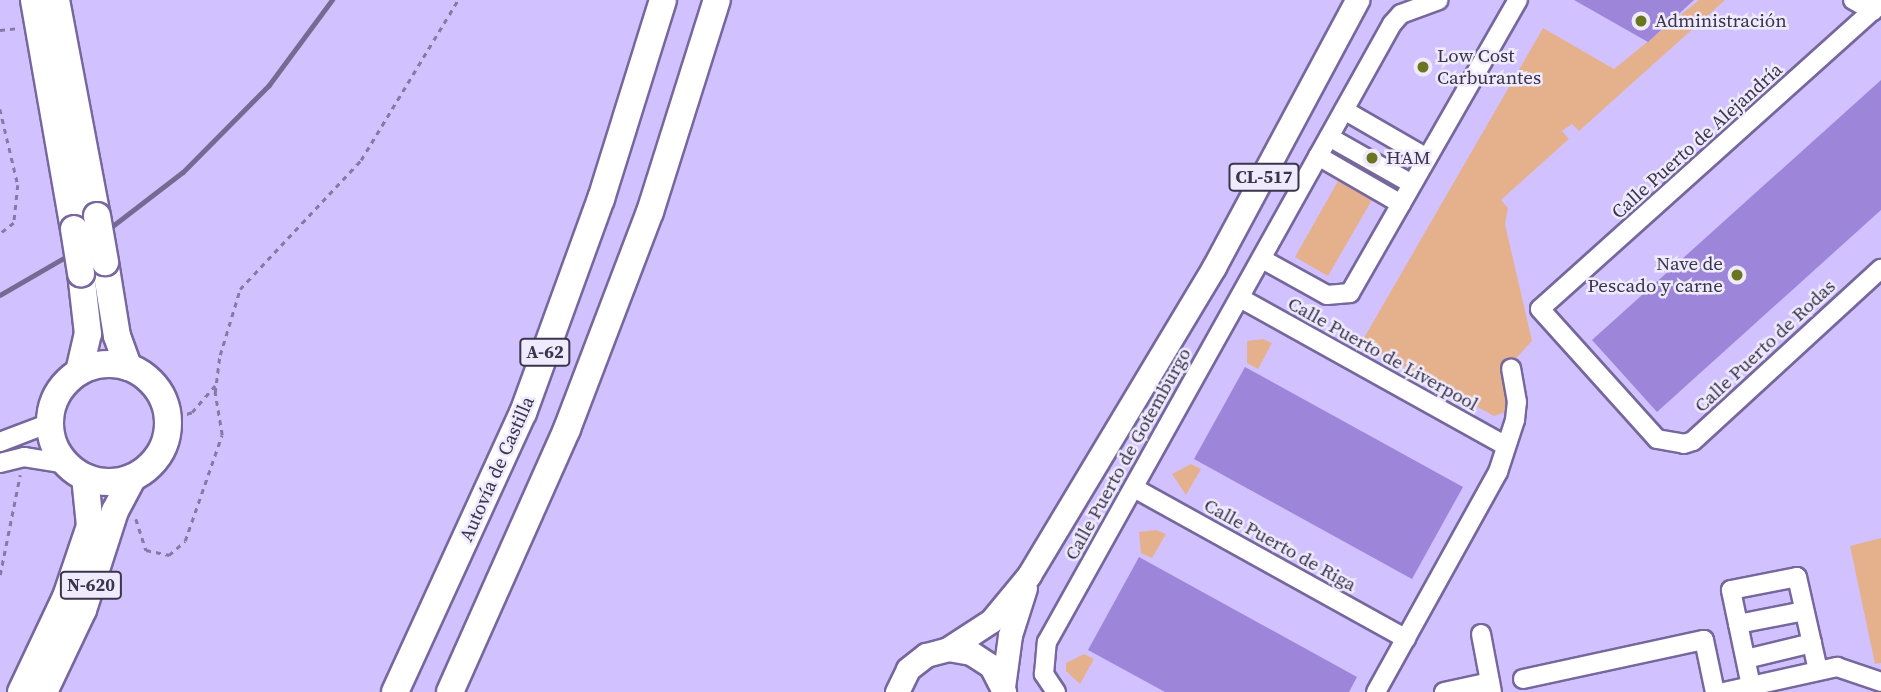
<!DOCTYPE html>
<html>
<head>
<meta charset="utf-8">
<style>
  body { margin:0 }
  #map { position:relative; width:1881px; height:692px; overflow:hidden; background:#d1c2ff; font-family:"Source Serif 4",serif }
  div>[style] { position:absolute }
  .green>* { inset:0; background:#e5b18d }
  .building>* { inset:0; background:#9d85da }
  .path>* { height:2.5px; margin-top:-1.25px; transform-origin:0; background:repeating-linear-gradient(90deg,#847aa4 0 5px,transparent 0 10px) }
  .roads { filter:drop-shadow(2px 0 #76679d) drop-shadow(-2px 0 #76679d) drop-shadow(0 2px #76679d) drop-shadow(0 -2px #76679d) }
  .minor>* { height:18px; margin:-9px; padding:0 9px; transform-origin:9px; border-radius:9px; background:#fff }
  .major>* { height:23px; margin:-11.5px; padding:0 11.5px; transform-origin:11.5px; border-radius:11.5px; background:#fff }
  .highway>* { height:26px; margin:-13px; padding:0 13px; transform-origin:13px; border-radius:13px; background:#fff }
  .highway>.ring { margin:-13px; padding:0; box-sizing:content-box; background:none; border:26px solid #fff; border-radius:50% }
  .rail>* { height:4.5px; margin:-2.25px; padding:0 2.25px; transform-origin:2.25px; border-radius:2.25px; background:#756b92 }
  .bridges { filter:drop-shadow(2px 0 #76679d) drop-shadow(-2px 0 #76679d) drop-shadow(0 2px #76679d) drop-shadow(0 -2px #76679d) }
  .highway-bridge>* { height:26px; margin:-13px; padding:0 13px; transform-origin:13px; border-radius:13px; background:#fff }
  .dots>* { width:19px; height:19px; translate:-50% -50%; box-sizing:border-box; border:4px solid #efebfd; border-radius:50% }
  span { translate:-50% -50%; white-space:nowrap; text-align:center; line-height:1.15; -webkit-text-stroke:5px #efebfd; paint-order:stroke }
  .shield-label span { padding:2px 5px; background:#efebfd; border:2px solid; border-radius:5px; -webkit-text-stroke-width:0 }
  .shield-label { font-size:18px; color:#3a344c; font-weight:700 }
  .poi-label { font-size:19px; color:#3a344c }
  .left { translate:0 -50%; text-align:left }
  .right { translate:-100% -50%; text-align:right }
  .street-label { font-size:19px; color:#3a344c }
</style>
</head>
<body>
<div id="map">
  <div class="green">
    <div style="clip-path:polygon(1699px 0,1725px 0,1579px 131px,1572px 124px,1562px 131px,1569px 139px,1501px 200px,1508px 208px,1505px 224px,1532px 341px,1502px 373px,1508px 402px,1505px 412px,1494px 416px,1361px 343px,1543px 28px,1614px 69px)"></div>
    <div style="clip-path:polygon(1338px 181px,1372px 200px,1328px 276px,1295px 257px)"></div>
    <div style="clip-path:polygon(1263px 339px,1272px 343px,1258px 369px,1247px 363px,1247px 341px)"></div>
    <div style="clip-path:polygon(1191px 464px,1201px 469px,1186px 495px,1172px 474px)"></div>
    <div style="clip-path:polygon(1156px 530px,1166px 534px,1152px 558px,1141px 553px,1139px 532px)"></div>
    <div style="clip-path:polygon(1881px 538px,1881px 663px,1875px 664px,1850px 546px)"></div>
    <div style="clip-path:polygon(1084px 654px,1094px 659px,1080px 684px,1066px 671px,1066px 663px)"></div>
  </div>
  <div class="building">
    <div style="clip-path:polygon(1574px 0,1694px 0,1648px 42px)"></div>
    <div style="clip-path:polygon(1881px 80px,1881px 210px,1657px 412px,1592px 340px)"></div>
    <div style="clip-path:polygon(1353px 157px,1366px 165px,1363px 170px,1350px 162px)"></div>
    <div style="clip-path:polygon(1245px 367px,1463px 487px,1412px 579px,1194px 459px)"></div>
    <div style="clip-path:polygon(1139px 557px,1357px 677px,1349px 692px,1165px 692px,1088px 650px)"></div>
  </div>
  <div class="path">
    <div style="left:0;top:30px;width:18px;rotate:-6deg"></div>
    <div style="left:0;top:109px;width:78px;rotate:76.7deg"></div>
    <div style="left:18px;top:185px;width:38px;rotate:96deg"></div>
    <div style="left:14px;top:223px;width:18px;rotate:142deg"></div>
    <div style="left:168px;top:420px;width:25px;rotate:-18deg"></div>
    <div style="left:192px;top:412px;width:35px;rotate:-49deg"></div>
    <div style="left:136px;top:519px;width:33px;rotate:72deg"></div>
    <div style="left:146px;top:550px;width:24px;rotate:12deg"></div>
    <div style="left:169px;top:555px;width:21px;rotate:-41deg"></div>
    <div style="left:185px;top:541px;width:112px;rotate:-70.8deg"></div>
    <div style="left:222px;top:435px;width:43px;rotate:-99.5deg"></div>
    <div style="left:215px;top:393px;width:38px;rotate:-83deg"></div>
    <div style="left:220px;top:355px;width:69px;rotate:-73.1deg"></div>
    <div style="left:240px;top:289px;width:177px;rotate:-46.8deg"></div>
    <div style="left:361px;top:160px;width:187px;rotate:-58.8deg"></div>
    <div style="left:0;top:575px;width:102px;rotate:-78.7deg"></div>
  </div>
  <div class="roads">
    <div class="minor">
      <div style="left:1853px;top:0;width:23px;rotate:29deg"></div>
      <div style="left:1881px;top:3px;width:458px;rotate:138.1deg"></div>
      <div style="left:1540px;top:309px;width:175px;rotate:48deg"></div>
      <div style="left:1657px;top:439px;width:27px;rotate:10deg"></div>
      <div style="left:1684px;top:444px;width:9px;rotate:-18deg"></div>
      <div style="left:1693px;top:441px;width:255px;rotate:-42.5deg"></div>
      <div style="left:1344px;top:110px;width:96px;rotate:30deg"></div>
      <div style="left:1329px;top:137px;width:95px;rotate:29.5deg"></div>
      <div style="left:1318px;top:156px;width:96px;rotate:30deg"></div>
      <div style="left:1262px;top:259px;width:74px;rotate:29deg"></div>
      <div style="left:1327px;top:295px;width:23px;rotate:-5deg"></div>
      <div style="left:1350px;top:293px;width:338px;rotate:-60.2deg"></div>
      <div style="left:1240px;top:298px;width:304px;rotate:29.1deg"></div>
      <div style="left:0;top:442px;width:53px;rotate:-20.8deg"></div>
      <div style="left:0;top:463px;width:25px;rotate:-14deg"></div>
      <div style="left:24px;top:457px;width:44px;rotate:9.2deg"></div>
      <div style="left:1134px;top:488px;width:311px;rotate:29deg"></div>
      <div style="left:1738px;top:624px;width:67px;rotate:-11.1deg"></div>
      <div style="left:1481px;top:634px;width:59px;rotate:79.3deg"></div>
      <div style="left:1746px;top:659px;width:68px;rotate:-13.6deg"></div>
      <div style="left:1523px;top:679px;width:185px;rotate:-12.2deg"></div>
      <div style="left:1704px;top:640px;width:53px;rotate:78.1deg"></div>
      <div style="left:1751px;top:686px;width:98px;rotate:-101.8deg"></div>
      <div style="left:1731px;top:590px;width:67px;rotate:-11.1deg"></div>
      <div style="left:1797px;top:577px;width:95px;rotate:77.3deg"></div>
      <div style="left:1056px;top:692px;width:22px;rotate:-124deg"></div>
      <div style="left:1044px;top:674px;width:32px;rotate:-85deg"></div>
      <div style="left:1047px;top:642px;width:708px;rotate:-60.83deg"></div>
      <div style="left:1392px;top:24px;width:13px;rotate:-48deg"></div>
      <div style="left:1401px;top:14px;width:40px;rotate:-20.2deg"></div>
      <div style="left:1376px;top:692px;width:252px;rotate:-61deg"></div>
      <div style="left:1498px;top:472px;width:55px;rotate:-71.9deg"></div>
      <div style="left:1515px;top:420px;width:18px;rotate:-84deg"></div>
      <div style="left:1517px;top:402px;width:34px;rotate:-100deg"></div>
      <div style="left:1444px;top:692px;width:47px;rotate:-12.3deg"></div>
      <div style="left:1724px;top:692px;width:116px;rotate:-12.5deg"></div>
      <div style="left:1837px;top:667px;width:46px;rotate:18.8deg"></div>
    </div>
    <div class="major">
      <div style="left:948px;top:649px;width:51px;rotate:-33.1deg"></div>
      <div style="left:991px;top:621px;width:60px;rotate:-50.4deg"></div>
      <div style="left:1029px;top:575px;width:359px;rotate:-59deg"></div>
      <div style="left:1214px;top:267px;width:303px;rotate:-61.8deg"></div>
      <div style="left:1003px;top:687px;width:52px;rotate:-82.3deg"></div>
      <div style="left:1010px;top:635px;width:49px;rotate:-72.3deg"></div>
      <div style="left:897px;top:692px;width:25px;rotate:-64deg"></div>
      <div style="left:908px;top:669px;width:23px;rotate:-38deg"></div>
      <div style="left:926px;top:655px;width:23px;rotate:-15deg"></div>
      <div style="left:948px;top:649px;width:23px;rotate:10deg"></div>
      <div style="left:971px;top:653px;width:24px;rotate:33deg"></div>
      <div style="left:991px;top:666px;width:29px;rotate:63deg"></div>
    </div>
    <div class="highway">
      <div style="left:34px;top:0;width:232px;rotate:80.1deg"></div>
      <div style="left:56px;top:0;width:220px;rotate:79.3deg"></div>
      <div style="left:105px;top:262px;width:75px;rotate:80.8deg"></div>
      <div style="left:117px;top:336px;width:33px;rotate:70deg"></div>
      <div class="ring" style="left:50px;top:364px;width:92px;height:92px"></div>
      <div style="left:79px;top:372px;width:39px;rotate:-77deg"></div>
      <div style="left:88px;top:334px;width:61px;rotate:-96.5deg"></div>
      <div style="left:21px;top:692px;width:105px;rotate:-64.7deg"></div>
      <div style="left:66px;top:597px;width:75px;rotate:-71.3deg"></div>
      <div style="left:90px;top:526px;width:49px;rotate:-95.8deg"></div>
      <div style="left:44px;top:692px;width:91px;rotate:-64.6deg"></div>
      <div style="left:83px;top:610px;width:104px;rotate:-72.1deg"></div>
      <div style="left:115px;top:511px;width:38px;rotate:-62deg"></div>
      <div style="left:395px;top:692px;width:307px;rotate:-65.4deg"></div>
      <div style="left:523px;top:413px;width:228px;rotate:-70deg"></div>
      <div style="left:601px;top:199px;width:208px;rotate:-72.7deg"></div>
      <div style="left:450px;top:692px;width:288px;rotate:-66deg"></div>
      <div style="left:567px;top:429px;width:232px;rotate:-69.1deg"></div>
      <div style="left:650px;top:212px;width:222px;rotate:-72.5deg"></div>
    </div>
  </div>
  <div class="rail">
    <div style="left:0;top:295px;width:108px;rotate:-30.1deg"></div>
    <div style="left:93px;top:241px;width:113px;rotate:-37.5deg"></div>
    <div style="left:183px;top:172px;width:122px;rotate:-45.3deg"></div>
    <div style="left:269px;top:85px;width:106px;rotate:-53.5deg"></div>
  </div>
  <div class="bridges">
    <div class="highway-bridge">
      <div style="left:97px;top:216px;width:47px;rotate:80.1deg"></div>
      <div style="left:74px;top:229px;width:45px;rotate:81deg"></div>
    </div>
  </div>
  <div class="dots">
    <div style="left:1641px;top:21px;background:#6b751f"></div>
    <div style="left:1423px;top:67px;background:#6b751f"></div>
    <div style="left:1372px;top:158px;background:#6b751f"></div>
    <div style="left:1737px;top:275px;background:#6b751f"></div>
  </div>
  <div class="shield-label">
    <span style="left:1264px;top:177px">CL-517</span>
    <span style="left:545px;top:352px">A-62</span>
    <span style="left:91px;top:585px">N-620</span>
  </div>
  <div class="poi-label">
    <span class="left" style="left:1655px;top:21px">Administración</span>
    <span class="left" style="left:1437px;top:67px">Low Cost<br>Carburantes</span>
    <span class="left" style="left:1386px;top:158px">HAM</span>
    <span class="right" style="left:1723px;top:275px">Nave de<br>Pescado y carne</span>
  </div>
  <div class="street-label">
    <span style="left:1697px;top:141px;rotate:-42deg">Calle Puerto de Alejandría</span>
    <span style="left:1765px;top:346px;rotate:-43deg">Calle Puerto de Rodas</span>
    <span style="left:1383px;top:354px;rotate:29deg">Calle Puerto de Liverpool</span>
    <span style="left:1128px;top:454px;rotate:-61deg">Calle Puerto de Gotemburgo</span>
    <span style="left:497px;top:469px;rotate:-66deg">Autovía de Castilla</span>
    <span style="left:1280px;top:545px;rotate:29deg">Calle Puerto de Riga</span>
  </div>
</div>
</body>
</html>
